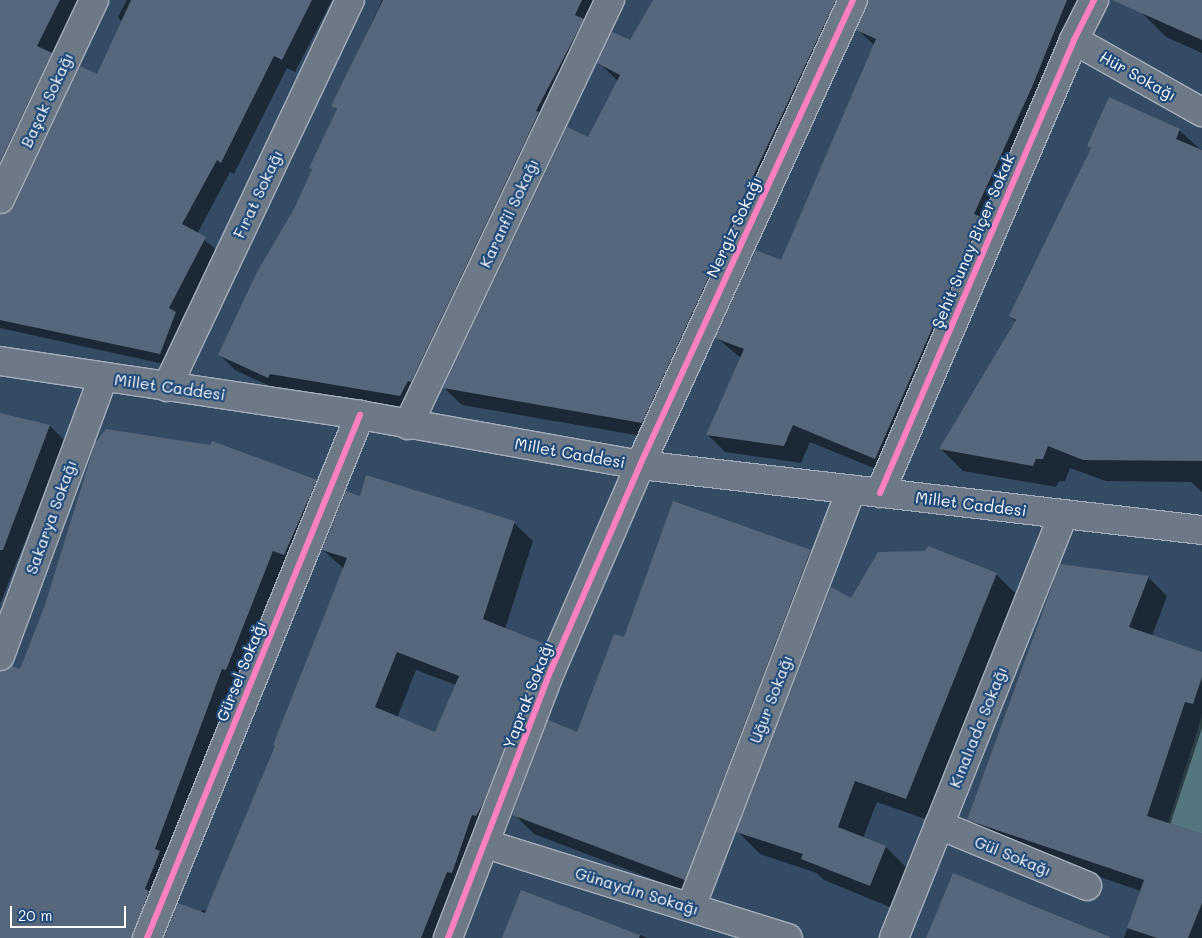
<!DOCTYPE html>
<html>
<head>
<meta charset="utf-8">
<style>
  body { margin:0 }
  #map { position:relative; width:1202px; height:938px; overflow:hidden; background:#344b65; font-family:Mali,sans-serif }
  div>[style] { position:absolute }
  .green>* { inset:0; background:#54767e }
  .shadow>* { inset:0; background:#0007 }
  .building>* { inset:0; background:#56667b }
  .roads { filter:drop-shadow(1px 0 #a4aeba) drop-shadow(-1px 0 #a4aeba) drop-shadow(0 1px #a4aeba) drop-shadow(0 -1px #a4aeba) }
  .street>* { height:28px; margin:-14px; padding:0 14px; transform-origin:14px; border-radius:14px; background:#6d7986 }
  .secondary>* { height:28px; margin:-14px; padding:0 14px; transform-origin:14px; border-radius:14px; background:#6d7986 }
  .cycleway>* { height:6px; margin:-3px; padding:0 3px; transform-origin:3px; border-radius:3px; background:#ff80c0 }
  span { translate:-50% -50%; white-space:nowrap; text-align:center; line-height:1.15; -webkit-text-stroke:4.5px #1f4a7a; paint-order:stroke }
  .street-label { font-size:16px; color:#fff }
  .scale { position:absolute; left:10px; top:906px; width:116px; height:22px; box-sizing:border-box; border:2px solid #fff; border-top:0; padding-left:6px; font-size:15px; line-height:18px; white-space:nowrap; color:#fff; -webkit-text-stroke:4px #1f4a7a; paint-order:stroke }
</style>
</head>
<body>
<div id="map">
  <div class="green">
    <div style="clip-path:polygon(1202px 716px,1202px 834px,1168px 823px)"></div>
  </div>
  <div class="shadow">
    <div style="clip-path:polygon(0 0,83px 0,0 184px)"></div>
    <div style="clip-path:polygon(127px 0,332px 0,295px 72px,287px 68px,234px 174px,230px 172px,197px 234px,218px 251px,182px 319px,188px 326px,173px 366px,0 328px,0 264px,98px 75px,122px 22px,118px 17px)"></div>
    <div style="clip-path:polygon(382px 0,605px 0,416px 411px,285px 388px,283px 392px,235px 370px,220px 355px,296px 208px,313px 170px,310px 167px,338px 111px,333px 106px)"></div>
    <div style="clip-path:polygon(654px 0,1098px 0,893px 476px,810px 442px,801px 463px,725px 452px,708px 435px,741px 358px,717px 338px,781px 262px,875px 46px,858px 30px,868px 2px,856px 11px,659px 439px,462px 405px,444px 388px,589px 139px,618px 81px,599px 63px,630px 42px)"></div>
    <div style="clip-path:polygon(1146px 0,1202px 0,1202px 53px,1166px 37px,1141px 12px)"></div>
    <div style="clip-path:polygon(1179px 130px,1202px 151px,1202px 492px,1191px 482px,1106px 481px,1070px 468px,1065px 481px,1059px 481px,1056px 487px,963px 471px,941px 449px,1016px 322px,1010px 316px,1092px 149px,1088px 146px)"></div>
    <div style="clip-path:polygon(0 414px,50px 426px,65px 441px,0 604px)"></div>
    <div style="clip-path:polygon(evenodd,367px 477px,514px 523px,533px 541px,505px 629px,545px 645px,564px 664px,447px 938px,165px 938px,203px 910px,207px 911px,276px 747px,344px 569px,323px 550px,361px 497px,367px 477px,416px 670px,456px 685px,436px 734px,397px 718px,416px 670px)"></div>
    <div style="clip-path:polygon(316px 481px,331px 496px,151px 938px,0 938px,0 672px,20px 671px)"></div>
    <div style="clip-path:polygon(811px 551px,831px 571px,705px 899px,534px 834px,514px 814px,577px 734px,624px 639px)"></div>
    <div style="clip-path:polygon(926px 552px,996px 574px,1018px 596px,928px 820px,877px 802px,863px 838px,886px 847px,908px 869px,892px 908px,824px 880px,817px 873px,760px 854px,738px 832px,852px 599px)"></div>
    <div style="clip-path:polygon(1148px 577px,1167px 596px,1152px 636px,1202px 653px,1202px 728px,1170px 825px,1202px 836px,1202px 938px,1124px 938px,1141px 891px,988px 839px,968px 819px)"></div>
    <div style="clip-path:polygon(522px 892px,648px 938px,504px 938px)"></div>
  </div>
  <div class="building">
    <div style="clip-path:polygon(0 0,60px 0,37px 46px,52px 53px,0 162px)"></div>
    <div style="clip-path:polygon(131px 0,312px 0,282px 60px,274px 56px,221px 163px,217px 160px,182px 224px,206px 237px,169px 308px,176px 312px,160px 354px,0 320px,0 214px,14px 206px,80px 66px,97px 74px)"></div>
    <div style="clip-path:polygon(383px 0,582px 0,575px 15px,584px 19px,536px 111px,539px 112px,411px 382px,408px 381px,400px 396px,270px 374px,268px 378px,218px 355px,256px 274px,295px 207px,312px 169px,309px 168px,337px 109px,331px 106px)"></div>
    <div style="clip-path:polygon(653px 0,836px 0,725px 236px,727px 237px,642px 423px,443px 388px,567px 127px,588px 137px,620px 75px,597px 63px,612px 32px,630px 40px)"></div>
    <div style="clip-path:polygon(868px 0,1067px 0,1032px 87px,974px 214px,981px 217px,875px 459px,793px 425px,784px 446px,706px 435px,744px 349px,715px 338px,756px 250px,781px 260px,876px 39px,856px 30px)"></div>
    <div style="clip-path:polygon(1112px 0,1202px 0,1202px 40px)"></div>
    <div style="clip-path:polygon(1109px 97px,1180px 129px,1176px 139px,1202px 150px,1202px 461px,1083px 460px,1048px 446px,1043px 459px,1036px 459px,1033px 466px,939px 449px,1016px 320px,1009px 316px,1091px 148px,1087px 146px)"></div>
    <div style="clip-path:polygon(0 413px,50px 425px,3px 550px,0 550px)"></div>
    <div style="clip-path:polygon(106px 429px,210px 445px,212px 441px,317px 480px,284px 555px,273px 551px,226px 670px,222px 669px,155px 849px,160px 851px,145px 889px,149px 891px,132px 938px,0 938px,0 671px,11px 666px,20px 669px,45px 605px,95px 443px)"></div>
    <div style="clip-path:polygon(evenodd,366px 475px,515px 521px,483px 619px,545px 644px,483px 804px,476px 816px,472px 815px,452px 873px,447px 872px,421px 938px,164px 938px,178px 903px,205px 913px,275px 746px,273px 745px,347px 558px,322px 550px,346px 491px,360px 496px,366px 475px,397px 652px,459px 676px,435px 732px,375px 707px,397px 652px)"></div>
    <div style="clip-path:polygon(673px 501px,811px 550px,685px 880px,512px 815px,548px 720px,577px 732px,614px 634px,624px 637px)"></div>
    <div style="clip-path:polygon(928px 546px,997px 573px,906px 799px,855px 781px,838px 827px,886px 846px,870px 886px,801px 859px,803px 854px,736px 832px,831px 587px,851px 598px,878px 552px,925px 551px)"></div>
    <div style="clip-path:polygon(1060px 564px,1149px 576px,1129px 627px,1202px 652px,1202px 677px,1193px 704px,1185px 702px,1147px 816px,1202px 834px,1202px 903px,1188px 938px,1157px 938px,1127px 928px,1144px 880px,967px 820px)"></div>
    <div style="clip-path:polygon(953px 873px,1110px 937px,1110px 938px,926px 938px)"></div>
    <div style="clip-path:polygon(521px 890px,640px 935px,639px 938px,502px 938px)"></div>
  </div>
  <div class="roads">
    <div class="street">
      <div style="left:1074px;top:40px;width:147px;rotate:29.4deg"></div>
      <div style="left:0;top:199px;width:220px;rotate:-64.7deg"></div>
      <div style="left:167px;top:387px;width:428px;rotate:-64.7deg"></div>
      <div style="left:408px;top:425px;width:471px;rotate:-64.6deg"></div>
      <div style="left:880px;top:493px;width:493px;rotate:-66.8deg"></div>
      <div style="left:1074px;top:40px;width:45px;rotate:-63.4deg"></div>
      <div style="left:0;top:656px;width:297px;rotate:-69.7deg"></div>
      <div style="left:939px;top:825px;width:160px;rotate:22.4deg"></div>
      <div style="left:486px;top:844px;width:316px;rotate:17.3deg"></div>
      <div style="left:691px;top:907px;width:447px;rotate:-69deg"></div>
      <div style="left:147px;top:938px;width:565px;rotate:-67.84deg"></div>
      <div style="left:448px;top:938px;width:287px;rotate:-69deg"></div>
      <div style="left:551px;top:670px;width:223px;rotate:-66.5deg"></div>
      <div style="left:640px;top:465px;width:511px;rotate:-65.39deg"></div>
    </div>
    <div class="secondary">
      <div style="left:0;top:361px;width:364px;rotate:8.5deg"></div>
      <div style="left:360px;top:415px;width:284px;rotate:10.1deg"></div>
      <div style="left:640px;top:465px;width:566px;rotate:6.6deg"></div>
      <div style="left:894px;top:938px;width:456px;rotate:-68.2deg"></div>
    </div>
  </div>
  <div class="cycleway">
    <div style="left:880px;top:493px;width:493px;rotate:-66.8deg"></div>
    <div style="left:1074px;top:40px;width:45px;rotate:-63.4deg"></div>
    <div style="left:147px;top:938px;width:565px;rotate:-67.84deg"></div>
    <div style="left:448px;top:938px;width:287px;rotate:-69deg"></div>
    <div style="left:551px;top:670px;width:223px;rotate:-66.5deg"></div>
    <div style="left:640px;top:465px;width:511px;rotate:-65.39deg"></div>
  </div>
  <div class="street-label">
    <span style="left:1138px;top:76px;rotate:29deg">Hür Sokağı</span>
    <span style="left:47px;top:100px;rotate:-65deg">Başak Sokağı</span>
    <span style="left:258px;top:194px;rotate:-65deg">Fırat Sokağı</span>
    <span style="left:509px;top:213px;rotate:-65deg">Karanfil Sokağı</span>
    <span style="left:734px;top:227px;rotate:-65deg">Nergiz Sokağı</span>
    <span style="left:973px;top:241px;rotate:-67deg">Şehit Sunay Biçer Sokak</span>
    <span style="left:170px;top:387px;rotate:8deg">Millet Caddesi</span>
    <span style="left:570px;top:453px;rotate:10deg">Millet Caddesi</span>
    <span style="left:971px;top:504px;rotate:7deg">Millet Caddesi</span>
    <span style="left:51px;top:517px;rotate:-70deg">Sakarya Sokağı</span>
    <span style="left:241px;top:671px;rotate:-68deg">Gürsel Sokağı</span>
    <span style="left:528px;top:695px;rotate:-69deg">Yaprak Sokağı</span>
    <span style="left:771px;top:699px;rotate:-69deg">Uğur Sokağı</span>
    <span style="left:978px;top:727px;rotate:-68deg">Kınalıada Sokağı</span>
    <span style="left:1013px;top:856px;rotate:22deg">Gül Sokağı</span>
    <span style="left:637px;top:891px;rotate:17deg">Günaydın Sokağı</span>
  </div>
  <div class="scale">20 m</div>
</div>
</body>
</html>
